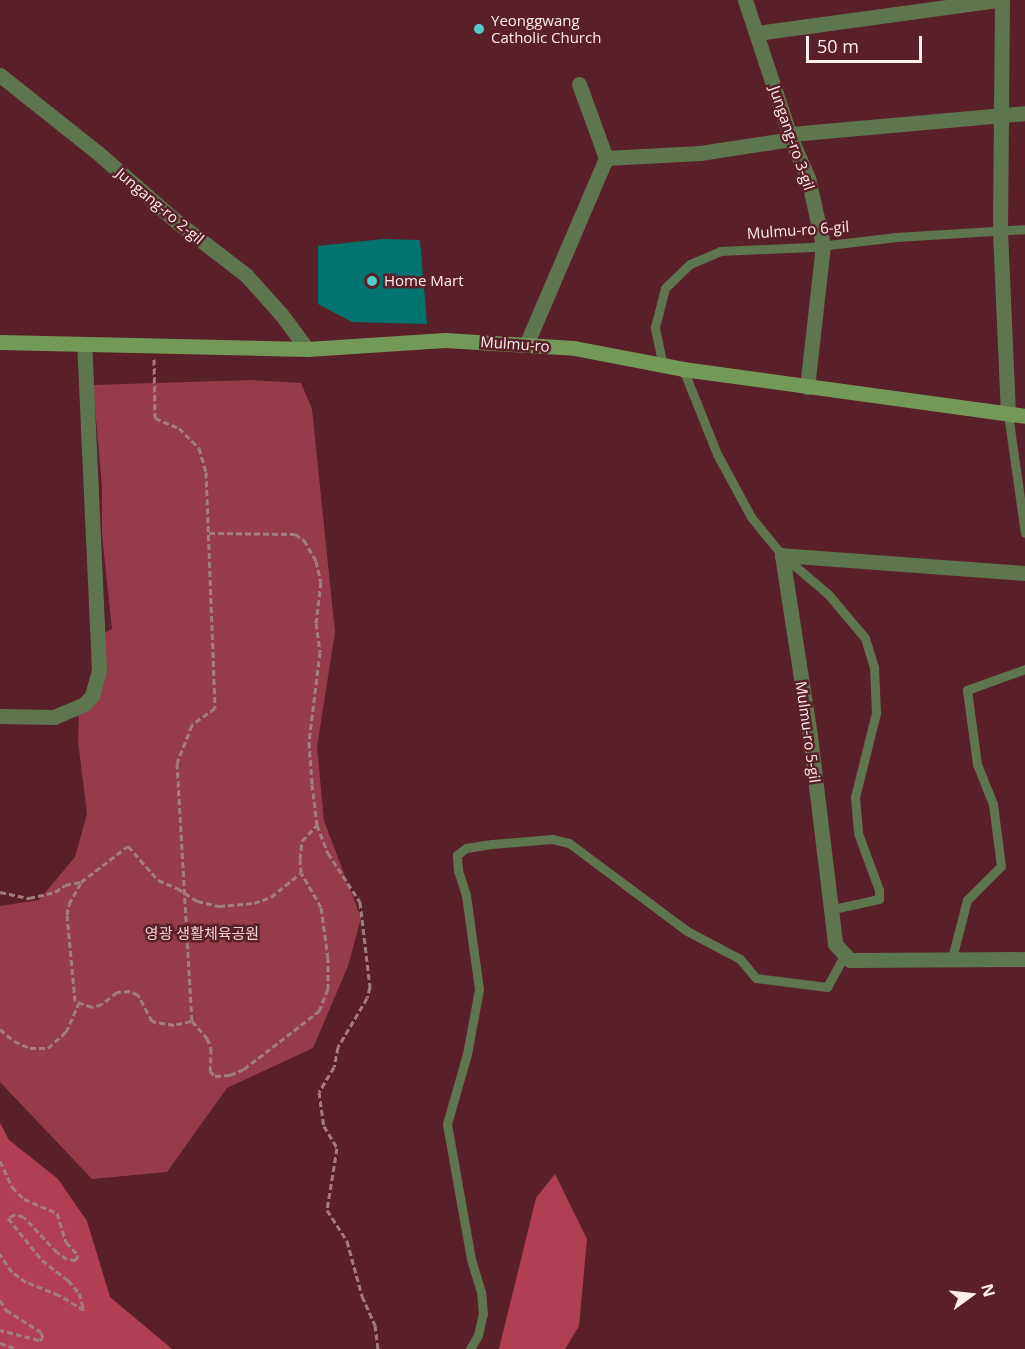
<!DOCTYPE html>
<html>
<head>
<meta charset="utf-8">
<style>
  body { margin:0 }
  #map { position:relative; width:1025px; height:1349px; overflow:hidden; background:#5a2029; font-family:"Open Sans","Noto Sans KR",sans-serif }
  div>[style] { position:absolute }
  .green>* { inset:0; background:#953b49 }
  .forest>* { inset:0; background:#b13f53 }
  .building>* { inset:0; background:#017371 }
  .path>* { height:3px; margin-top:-1.5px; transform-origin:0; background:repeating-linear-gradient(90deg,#a37c81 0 6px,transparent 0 9px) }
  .service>* { height:9px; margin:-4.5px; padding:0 4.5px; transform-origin:4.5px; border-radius:4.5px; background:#5e764e }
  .minor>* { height:15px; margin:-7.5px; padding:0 7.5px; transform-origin:7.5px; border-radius:7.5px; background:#5e764e }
  .secondary>* { height:15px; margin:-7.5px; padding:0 7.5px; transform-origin:7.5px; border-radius:7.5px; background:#739958 }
  .dots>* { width:16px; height:16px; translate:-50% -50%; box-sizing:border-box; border:3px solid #5a2029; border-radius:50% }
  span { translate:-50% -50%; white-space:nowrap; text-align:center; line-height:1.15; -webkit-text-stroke:5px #5a2029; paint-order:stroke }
  .poi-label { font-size:15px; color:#fdeeee }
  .left { translate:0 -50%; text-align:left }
  .street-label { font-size:15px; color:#fdeeee }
  .park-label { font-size:15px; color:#f1d1d4 }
  .north { position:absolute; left:941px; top:1265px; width:60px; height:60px; -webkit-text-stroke:4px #5a2029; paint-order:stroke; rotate:75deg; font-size:16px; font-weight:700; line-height:24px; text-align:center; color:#fdeeee }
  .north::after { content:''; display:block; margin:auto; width:21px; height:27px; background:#fdeeee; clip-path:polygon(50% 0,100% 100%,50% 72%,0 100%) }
  .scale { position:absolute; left:806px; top:36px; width:116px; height:27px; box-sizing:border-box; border:3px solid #fdeeee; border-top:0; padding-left:8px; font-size:18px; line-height:21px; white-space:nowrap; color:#fdeeee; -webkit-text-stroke:4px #5a2029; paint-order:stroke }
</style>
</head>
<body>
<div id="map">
  <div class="green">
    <div style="clip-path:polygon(251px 380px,301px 383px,312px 409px,335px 632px,317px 747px,324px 821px,361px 918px,348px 966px,313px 1048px,227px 1088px,167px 1172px,92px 1179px,0 1082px,0 906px,39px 900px,75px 857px,87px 814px,78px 741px,79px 710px,99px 699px,91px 640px,112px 629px,102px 535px,102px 486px,93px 385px)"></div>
  </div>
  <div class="forest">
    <div style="clip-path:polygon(0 1123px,9px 1140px,58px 1179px,87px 1221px,110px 1297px,172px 1349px,0 1349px)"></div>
    <div style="clip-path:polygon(555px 1174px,587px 1239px,579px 1326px,565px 1349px,499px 1349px,536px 1198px)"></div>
  </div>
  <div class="building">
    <div style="clip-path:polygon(383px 239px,420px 240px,427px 324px,352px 322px,318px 304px,318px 246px)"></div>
  </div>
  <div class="path">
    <div style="left:154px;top:359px;width:59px;rotate:89deg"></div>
    <div style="left:155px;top:418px;width:26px;rotate:23deg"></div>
    <div style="left:179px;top:428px;width:28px;rotate:45deg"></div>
    <div style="left:199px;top:448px;width:25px;rotate:74deg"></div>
    <div style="left:206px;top:472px;width:236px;rotate:87.8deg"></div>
    <div style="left:215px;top:708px;width:29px;rotate:144deg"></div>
    <div style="left:192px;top:725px;width:41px;rotate:111.5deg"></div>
    <div style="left:177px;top:763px;width:258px;rotate:86.7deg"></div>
    <div style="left:192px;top:1021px;width:23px;rotate:49deg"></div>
    <div style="left:207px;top:1038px;width:11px;rotate:68deg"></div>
    <div style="left:211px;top:1048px;width:23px;rotate:92deg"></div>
    <div style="left:210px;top:1071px;width:7px;rotate:45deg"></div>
    <div style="left:215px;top:1076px;width:15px;rotate:-4deg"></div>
    <div style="left:230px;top:1075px;width:15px;rotate:-23deg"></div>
    <div style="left:244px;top:1069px;width:95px;rotate:-37.7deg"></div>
    <div style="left:319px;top:1011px;width:24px;rotate:-68deg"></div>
    <div style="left:328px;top:989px;width:31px;rotate:-90deg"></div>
    <div style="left:328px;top:958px;width:51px;rotate:-97.8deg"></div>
    <div style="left:321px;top:907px;width:39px;rotate:-120deg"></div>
    <div style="left:301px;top:873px;width:14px;rotate:-94deg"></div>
    <div style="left:300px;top:859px;width:18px;rotate:-84deg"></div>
    <div style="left:302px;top:841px;width:22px;rotate:-47deg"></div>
    <div style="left:209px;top:533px;width:86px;rotate:0.7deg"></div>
    <div style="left:295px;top:534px;width:11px;rotate:34deg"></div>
    <div style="left:304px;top:540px;width:24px;rotate:60deg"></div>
    <div style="left:316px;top:561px;width:22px;rotate:77deg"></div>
    <div style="left:321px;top:582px;width:41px;rotate:97deg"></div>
    <div style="left:316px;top:623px;width:29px;rotate:82deg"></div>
    <div style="left:320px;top:652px;width:91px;rotate:97deg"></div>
    <div style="left:309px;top:742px;width:42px;rotate:85.9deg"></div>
    <div style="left:312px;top:784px;width:41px;rotate:83deg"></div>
    <div style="left:317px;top:825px;width:30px;rotate:69deg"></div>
    <div style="left:328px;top:853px;width:59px;rotate:56.9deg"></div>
    <div style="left:360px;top:902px;width:86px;rotate:83.3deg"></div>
    <div style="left:370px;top:987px;width:11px;rotate:105deg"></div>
    <div style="left:367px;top:998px;width:57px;rotate:120.6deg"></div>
    <div style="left:338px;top:1047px;width:20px;rotate:101deg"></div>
    <div style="left:334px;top:1067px;width:29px;rotate:121deg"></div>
    <div style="left:319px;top:1092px;width:34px;rotate:82deg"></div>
    <div style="left:324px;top:1126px;width:26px;rotate:59deg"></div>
    <div style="left:337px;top:1148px;width:63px;rotate:99.2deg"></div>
    <div style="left:327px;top:1210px;width:37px;rotate:57deg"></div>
    <div style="left:347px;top:1241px;width:57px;rotate:74.7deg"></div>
    <div style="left:362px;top:1296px;width:32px;rotate:66deg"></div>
    <div style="left:375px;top:1325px;width:24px;rotate:83deg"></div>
    <div style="left:0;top:892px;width:30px;rotate:12deg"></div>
    <div style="left:29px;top:898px;width:27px;rotate:-13deg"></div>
    <div style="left:55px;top:892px;width:12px;rotate:-35deg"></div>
    <div style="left:65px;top:885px;width:16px;rotate:-11deg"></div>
    <div style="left:191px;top:1021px;width:17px;rotate:167deg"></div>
    <div style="left:174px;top:1025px;width:22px;rotate:-170deg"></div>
    <div style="left:152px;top:1021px;width:30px;rotate:-118deg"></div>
    <div style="left:138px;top:995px;width:9px;rotate:-153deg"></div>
    <div style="left:130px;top:991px;width:13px;rotate:176deg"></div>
    <div style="left:117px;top:992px;width:19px;rotate:141deg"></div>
    <div style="left:102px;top:1004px;width:10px;rotate:163deg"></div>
    <div style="left:92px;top:1007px;width:18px;rotate:-161deg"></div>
    <div style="left:75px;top:1001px;width:86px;rotate:-95.3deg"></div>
    <div style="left:67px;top:915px;width:11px;rotate:-80deg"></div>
    <div style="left:69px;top:904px;width:25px;rotate:-61deg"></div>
    <div style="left:81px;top:882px;width:59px;rotate:-37.5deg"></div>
    <div style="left:128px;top:846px;width:45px;rotate:48.6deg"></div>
    <div style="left:158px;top:880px;width:21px;rotate:23deg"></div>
    <div style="left:177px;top:888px;width:24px;rotate:33deg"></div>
    <div style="left:197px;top:901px;width:23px;rotate:13deg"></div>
    <div style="left:219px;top:906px;width:35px;rotate:-5deg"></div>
    <div style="left:254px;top:903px;width:18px;rotate:-19deg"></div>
    <div style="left:271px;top:897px;width:38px;rotate:-39deg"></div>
    <div style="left:0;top:1029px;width:18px;rotate:41deg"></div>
    <div style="left:14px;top:1041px;width:17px;rotate:24deg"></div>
    <div style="left:30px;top:1048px;width:18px"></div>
    <div style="left:48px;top:1048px;width:24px;rotate:-42deg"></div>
    <div style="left:66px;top:1032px;width:32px;rotate:-66deg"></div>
    <div style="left:0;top:1161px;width:29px;rotate:65deg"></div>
    <div style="left:12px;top:1187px;width:17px;rotate:45deg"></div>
    <div style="left:24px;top:1199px;width:36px;rotate:23deg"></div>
    <div style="left:57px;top:1213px;width:30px;rotate:73deg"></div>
    <div style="left:66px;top:1242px;width:18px;rotate:47deg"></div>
    <div style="left:78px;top:1255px;width:5px;rotate:112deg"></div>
    <div style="left:76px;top:1260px;width:9px;rotate:-174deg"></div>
    <div style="left:67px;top:1259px;width:12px;rotate:-145deg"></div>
    <div style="left:57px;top:1252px;width:48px;rotate:-133.3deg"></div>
    <div style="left:24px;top:1217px;width:9px;rotate:-162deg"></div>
    <div style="left:15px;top:1214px;width:8px;rotate:150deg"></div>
    <div style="left:8px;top:1218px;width:54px;rotate:51deg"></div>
    <div style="left:42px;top:1260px;width:33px;rotate:38deg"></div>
    <div style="left:68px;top:1280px;width:17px;rotate:50deg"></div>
    <div style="left:79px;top:1293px;width:18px;rotate:74deg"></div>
    <div style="left:84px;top:1310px;width:29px;rotate:-149deg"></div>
    <div style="left:59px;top:1295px;width:35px;rotate:-158deg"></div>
    <div style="left:26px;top:1282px;width:17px;rotate:-144deg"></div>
    <div style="left:12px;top:1272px;width:22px;rotate:-124deg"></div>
    <div style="left:0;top:1300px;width:12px;rotate:59deg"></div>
    <div style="left:6px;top:1310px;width:41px;rotate:32.2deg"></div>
    <div style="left:41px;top:1332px;width:6px;rotate:72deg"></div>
    <div style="left:43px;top:1338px;width:4px;rotate:153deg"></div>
    <div style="left:39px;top:1340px;width:40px;rotate:-165.6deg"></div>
    <div style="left:0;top:1343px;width:18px;rotate:19deg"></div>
  </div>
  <div class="service">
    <div style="left:663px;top:366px;width:40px;rotate:-102deg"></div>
    <div style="left:655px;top:327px;width:40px;rotate:-75.6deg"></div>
    <div style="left:665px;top:288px;width:35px;rotate:-44deg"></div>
    <div style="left:690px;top:264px;width:33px;rotate:-23deg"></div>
    <div style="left:720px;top:251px;width:91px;rotate:-2.5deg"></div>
    <div style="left:811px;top:247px;width:86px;rotate:-6.7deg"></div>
    <div style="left:896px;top:237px;width:129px;rotate:-3.5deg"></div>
    <div style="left:683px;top:369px;width:92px;rotate:68.2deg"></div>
    <div style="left:717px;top:454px;width:72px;rotate:61.6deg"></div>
    <div style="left:751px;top:517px;width:49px;rotate:50.8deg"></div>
    <div style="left:782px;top:555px;width:60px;rotate:40.3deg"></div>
    <div style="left:828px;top:594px;width:57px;rotate:49.9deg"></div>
    <div style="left:865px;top:638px;width:30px;rotate:73deg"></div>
    <div style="left:874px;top:667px;width:46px;rotate:87.5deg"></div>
    <div style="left:876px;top:713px;width:87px;rotate:104deg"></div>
    <div style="left:855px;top:797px;width:36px;rotate:85deg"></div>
    <div style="left:858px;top:833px;width:61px;rotate:69.8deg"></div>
    <div style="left:879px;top:890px;width:9px;rotate:90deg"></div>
    <div style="left:879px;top:899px;width:51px;rotate:167.6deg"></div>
    <div style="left:1008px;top:414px;width:120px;rotate:81.9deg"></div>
    <div style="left:952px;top:958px;width:60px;rotate:-75.5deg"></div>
    <div style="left:967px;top:900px;width:48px;rotate:-45deg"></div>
    <div style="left:1001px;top:866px;width:63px;rotate:-97.4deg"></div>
    <div style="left:993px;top:804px;width:43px;rotate:-111.8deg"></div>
    <div style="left:977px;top:764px;width:75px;rotate:-97.7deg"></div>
    <div style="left:967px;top:690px;width:62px;rotate:-19.9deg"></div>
    <div style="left:470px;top:1349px;width:16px;rotate:-60deg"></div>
    <div style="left:478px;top:1335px;width:22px;rotate:-77deg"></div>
    <div style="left:483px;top:1314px;width:22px;rotate:-95deg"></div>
    <div style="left:481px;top:1292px;width:34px;rotate:-107deg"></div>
    <div style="left:471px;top:1259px;width:137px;rotate:-100.1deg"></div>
    <div style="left:447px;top:1124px;width:73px;rotate:-74.1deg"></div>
    <div style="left:467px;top:1054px;width:66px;rotate:-79.5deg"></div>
    <div style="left:479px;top:989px;width:95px;rotate:-97.9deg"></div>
    <div style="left:466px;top:895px;width:25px;rotate:-108deg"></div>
    <div style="left:458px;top:871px;width:16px;rotate:-94deg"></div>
    <div style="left:457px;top:855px;width:11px;rotate:-38deg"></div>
    <div style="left:466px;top:848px;width:26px;rotate:-9deg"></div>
    <div style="left:492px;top:844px;width:60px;rotate:-4.8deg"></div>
    <div style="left:552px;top:839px;width:17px;rotate:13deg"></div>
    <div style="left:569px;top:843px;width:147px;rotate:36.7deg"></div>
    <div style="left:687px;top:931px;width:60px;rotate:27.8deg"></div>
    <div style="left:740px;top:959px;width:25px;rotate:50deg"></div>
    <div style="left:756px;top:978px;width:72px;rotate:7.2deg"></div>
    <div style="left:827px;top:987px;width:38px;rotate:-61deg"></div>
  </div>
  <div class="minor">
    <div style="left:745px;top:0;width:146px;rotate:71.7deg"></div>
    <div style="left:791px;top:139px;width:43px;rotate:66.4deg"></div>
    <div style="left:808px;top:178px;width:69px;rotate:77.4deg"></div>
    <div style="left:823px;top:245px;width:143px;rotate:96.4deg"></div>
    <div style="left:1002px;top:0;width:231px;rotate:90.5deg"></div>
    <div style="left:1000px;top:231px;width:183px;rotate:87.5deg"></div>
    <div style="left:757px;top:33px;width:244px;rotate:-7.8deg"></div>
    <div style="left:0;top:75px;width:125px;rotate:38.5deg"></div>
    <div style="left:98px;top:153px;width:105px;rotate:41.1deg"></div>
    <div style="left:177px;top:222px;width:87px;rotate:37.5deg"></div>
    <div style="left:246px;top:275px;width:52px;rotate:48.1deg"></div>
    <div style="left:281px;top:314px;width:44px;rotate:53.4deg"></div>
    <div style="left:579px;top:84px;width:79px;rotate:70deg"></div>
    <div style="left:791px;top:134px;width:235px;rotate:-5.1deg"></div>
    <div style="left:526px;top:345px;width:203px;rotate:-66.8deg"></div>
    <div style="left:606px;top:158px;width:94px;rotate:-3deg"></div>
    <div style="left:700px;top:153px;width:92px;rotate:-8.7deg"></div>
    <div style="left:1025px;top:573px;width:244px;rotate:-175.8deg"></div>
    <div style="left:782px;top:555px;width:183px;rotate:81.2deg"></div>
    <div style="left:810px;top:736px;width:209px;rotate:83.1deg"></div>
    <div style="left:835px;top:944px;width:22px;rotate:47deg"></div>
    <div style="left:850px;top:960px;width:175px;rotate:-0.3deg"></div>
    <div style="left:0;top:716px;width:54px;rotate:1.1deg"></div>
    <div style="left:54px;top:717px;width:33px;rotate:-23deg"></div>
    <div style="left:84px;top:704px;width:11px;rotate:-45deg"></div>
    <div style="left:92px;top:696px;width:27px;rotate:-75deg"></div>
    <div style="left:99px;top:670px;width:326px;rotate:-92.6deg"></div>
  </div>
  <div class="secondary">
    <div style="left:0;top:342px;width:307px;rotate:1.3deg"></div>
    <div style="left:307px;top:349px;width:138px;rotate:-3.7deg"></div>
    <div style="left:445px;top:340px;width:129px;rotate:3.5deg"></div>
    <div style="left:574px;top:348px;width:111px;rotate:10.9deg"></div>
    <div style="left:683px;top:369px;width:345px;rotate:7.8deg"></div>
  </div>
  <div class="dots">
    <div style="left:479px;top:29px;background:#53cdcb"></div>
    <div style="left:372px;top:281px;background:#53cdcb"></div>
  </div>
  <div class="poi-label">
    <span class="left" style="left:491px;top:29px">Yeonggwang<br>Catholic Church</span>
    <span class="left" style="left:384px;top:281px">Home Mart</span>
  </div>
  <div class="street-label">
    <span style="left:792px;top:138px;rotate:71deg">Jungang-ro 3-gil</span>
    <span style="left:160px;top:206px;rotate:40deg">Jungang-ro 2-gil</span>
    <span style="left:798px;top:230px;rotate:-4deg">Mulmu-ro 6-gil</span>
    <span style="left:515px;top:344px;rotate:4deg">Mulmu-ro</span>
    <span style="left:808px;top:732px;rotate:82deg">Mulmu-ro 5-gil</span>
  </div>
  <div class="park-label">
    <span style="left:202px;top:934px">영광 생활체육공원</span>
  </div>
  <div class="north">N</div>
  <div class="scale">50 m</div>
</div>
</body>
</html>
